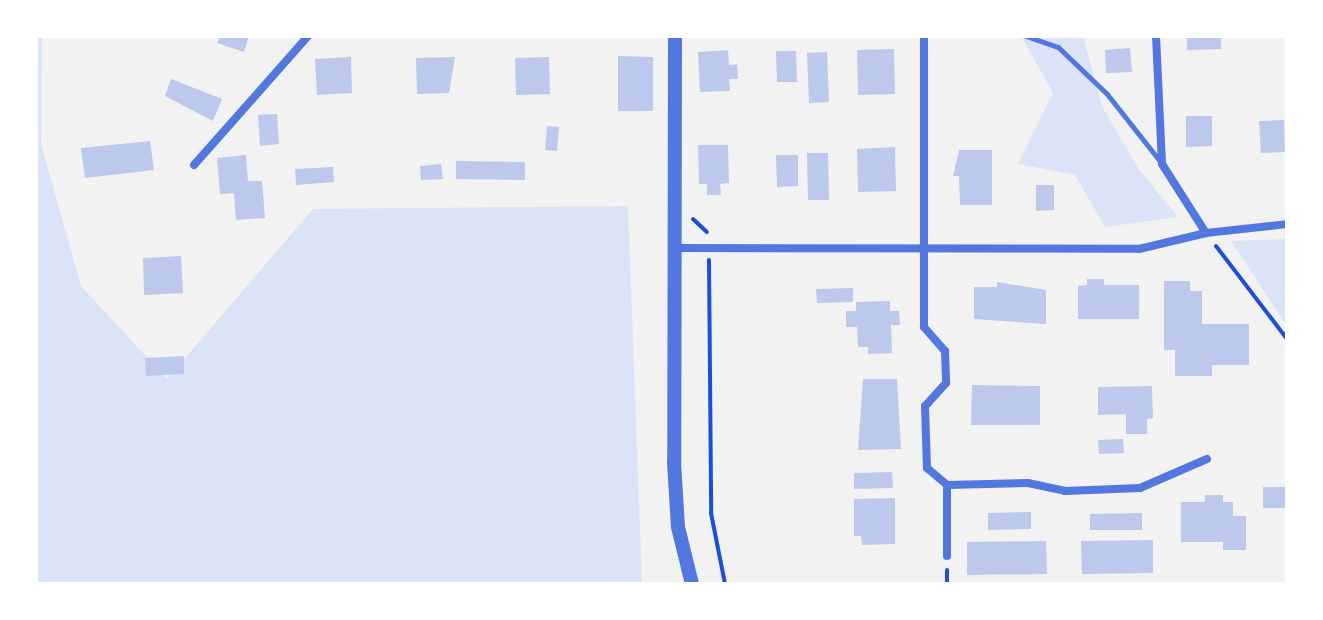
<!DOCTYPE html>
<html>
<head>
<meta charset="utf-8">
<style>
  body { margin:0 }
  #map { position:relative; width:1323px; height:620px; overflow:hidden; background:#f2f2f2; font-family:Figtree,sans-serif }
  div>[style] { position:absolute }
  .green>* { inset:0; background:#dbe4f7 }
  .building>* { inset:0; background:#bdc9ec }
  .path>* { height:4px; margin:-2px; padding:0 2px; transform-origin:2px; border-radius:2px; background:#1d4ed8 }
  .service>* { height:5px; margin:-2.5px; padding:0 2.5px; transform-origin:2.5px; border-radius:2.5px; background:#5277de }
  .minor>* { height:8px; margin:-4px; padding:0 4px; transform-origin:4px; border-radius:4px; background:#5277de }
  .tertiary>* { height:14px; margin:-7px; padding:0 7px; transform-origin:7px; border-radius:7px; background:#5277de }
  span { translate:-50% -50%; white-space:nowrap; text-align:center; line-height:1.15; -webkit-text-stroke:6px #fff; paint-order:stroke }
  .frame { position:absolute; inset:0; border:38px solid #fff; pointer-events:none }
</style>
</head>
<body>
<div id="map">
  <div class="green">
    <div style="clip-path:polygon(36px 36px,42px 36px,41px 144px,81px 286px,167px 379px,313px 209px,628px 206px,642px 584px,36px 584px)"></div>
    <div style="clip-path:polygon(1021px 36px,1083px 36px,1102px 106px,1138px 168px,1178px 217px,1105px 227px,1075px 175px,1018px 164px,1053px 93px)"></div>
    <div style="clip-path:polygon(1287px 239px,1287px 326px,1231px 241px)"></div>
  </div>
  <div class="building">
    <div style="clip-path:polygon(220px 36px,249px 36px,244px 52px,217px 43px)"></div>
    <div style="clip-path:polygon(1187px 36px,1221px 36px,1221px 49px,1187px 50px)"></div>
    <div style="clip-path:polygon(1130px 48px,1132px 72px,1106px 73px,1105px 50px)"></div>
    <div style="clip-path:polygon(894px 49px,895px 94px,858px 95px,857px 50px)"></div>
    <div style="clip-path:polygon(728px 50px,729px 65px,737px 64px,738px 79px,729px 79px,730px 91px,700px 92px,698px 52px)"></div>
    <div style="clip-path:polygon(776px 51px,796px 51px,797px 82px,777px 82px)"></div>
    <div style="clip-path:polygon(827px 52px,829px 102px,809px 103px,807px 53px)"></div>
    <div style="clip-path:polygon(618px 56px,653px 57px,653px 111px,618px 111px)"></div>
    <div style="clip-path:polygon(351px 57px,352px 93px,317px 95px,315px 59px)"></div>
    <div style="clip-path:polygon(455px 57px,449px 93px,417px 94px,416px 58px)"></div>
    <div style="clip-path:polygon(549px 57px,550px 94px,516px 95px,515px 58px)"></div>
    <div style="clip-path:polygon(171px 79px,222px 99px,213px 121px,165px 96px)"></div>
    <div style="clip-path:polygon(277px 114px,279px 144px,260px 146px,258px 115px)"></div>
    <div style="clip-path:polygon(1186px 116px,1212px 116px,1212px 146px,1186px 147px)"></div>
    <div style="clip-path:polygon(1284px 120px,1285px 152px,1261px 153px,1259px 121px)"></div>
    <div style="clip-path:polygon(547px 126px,559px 127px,557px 151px,545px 150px)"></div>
    <div style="clip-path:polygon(150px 141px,154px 170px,85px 178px,81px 148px)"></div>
    <div style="clip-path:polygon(698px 145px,728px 145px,729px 183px,720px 184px,721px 195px,707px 195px,707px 184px,699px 184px)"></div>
    <div style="clip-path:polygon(895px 147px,896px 191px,858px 192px,857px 149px)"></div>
    <div style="clip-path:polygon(959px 150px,992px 150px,992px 205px,960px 205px,959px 176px,953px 176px)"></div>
    <div style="clip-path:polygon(807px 153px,828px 153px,829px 200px,808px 200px)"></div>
    <div style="clip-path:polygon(246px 155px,248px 181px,262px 181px,265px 218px,236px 220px,234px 193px,220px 194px,217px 158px)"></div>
    <div style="clip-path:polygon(776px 155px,798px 155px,798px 186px,777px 187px)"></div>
    <div style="clip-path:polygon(456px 161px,525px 162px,525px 180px,456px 179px)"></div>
    <div style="clip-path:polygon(441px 164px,443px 179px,421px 180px,420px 166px)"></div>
    <div style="clip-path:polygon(333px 167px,334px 182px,296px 185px,295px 169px)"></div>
    <div style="clip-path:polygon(1036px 185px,1054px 185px,1054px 210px,1036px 211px)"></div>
    <div style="clip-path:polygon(181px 256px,183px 293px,144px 295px,143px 258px)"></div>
    <div style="clip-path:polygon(1087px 279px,1104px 279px,1104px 285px,1139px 285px,1139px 319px,1078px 319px,1078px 286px,1087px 285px)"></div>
    <div style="clip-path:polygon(1164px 281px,1190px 281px,1190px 291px,1202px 291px,1202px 324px,1249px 324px,1249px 365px,1212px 365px,1212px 376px,1175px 376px,1175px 350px,1164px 350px)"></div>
    <div style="clip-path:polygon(997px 282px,1046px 290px,1046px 324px,974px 319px,974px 287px,997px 287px)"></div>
    <div style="clip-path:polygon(853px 288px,853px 302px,817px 303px,816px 289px)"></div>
    <div style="clip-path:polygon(890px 301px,890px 311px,899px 311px,900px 325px,891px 325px,892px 353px,868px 354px,868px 347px,858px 347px,857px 327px,846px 327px,846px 311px,856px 311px,856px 302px)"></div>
    <div style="clip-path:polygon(184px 356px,184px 374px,146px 376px,145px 358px)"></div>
    <div style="clip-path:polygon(863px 379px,897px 379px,901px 449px,858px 450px)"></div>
    <div style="clip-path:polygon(972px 385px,1040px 386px,1040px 425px,971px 425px)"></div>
    <div style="clip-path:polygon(1152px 386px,1153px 418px,1147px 419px,1147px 434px,1126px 434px,1126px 414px,1098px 415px,1098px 387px)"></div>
    <div style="clip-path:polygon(1123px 439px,1124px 453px,1099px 454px,1098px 440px)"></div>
    <div style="clip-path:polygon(892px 472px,893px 488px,854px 489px,854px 473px)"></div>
    <div style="clip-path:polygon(1263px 487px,1287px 487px,1287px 508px,1263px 508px)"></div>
    <div style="clip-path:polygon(1205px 495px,1223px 495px,1223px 502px,1233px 502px,1233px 516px,1246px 516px,1246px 550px,1223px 550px,1223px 542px,1181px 542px,1181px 502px,1205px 502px)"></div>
    <div style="clip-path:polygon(895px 498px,895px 544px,862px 545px,861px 536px,854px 536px,854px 499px)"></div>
    <div style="clip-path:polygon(1031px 512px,1031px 529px,988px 530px,988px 513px)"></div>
    <div style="clip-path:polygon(1142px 513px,1142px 530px,1090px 530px,1090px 514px)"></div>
    <div style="clip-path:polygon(1153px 540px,1153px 573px,1082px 574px,1081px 541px)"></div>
    <div style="clip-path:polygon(1046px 541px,1047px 574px,967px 575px,967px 542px)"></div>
  </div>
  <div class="path">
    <div style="left:693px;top:219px;width:19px;rotate:43deg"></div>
    <div style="left:1216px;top:246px;width:117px;rotate:52.6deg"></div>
    <div style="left:709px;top:260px;width:253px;rotate:89.5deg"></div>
    <div style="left:711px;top:513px;width:72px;rotate:78.8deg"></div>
    <div style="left:947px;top:570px;width:14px;rotate:90deg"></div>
  </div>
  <div class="service">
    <div style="left:1026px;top:36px;width:34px;rotate:19deg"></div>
    <div style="left:1058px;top:47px;width:68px;rotate:43.8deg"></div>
    <div style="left:1107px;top:94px;width:85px;rotate:51.7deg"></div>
  </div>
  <div class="minor">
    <div style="left:924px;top:36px;width:291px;rotate:90deg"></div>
    <div style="left:924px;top:327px;width:32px;rotate:49deg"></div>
    <div style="left:945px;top:351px;width:32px;rotate:88deg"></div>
    <div style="left:946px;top:383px;width:31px;rotate:132deg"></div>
    <div style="left:925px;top:406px;width:62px;rotate:88.2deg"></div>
    <div style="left:927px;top:468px;width:26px;rotate:40deg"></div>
    <div style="left:947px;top:485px;width:81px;rotate:-1.4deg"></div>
    <div style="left:1028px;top:483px;width:38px;rotate:12deg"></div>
    <div style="left:1065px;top:491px;width:75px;rotate:-2.3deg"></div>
    <div style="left:1140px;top:488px;width:73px;rotate:-23.4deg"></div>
    <div style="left:1156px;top:36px;width:128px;rotate:87.3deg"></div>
    <div style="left:1162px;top:164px;width:82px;rotate:57.5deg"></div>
    <div style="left:194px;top:165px;width:172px;rotate:-48.5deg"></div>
    <div style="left:676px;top:248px;width:463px;rotate:0.1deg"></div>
    <div style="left:1139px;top:249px;width:69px;rotate:-13.4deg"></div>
    <div style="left:1206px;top:233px;width:81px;rotate:-6.3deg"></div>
    <div style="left:947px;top:556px;width:71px;rotate:-90deg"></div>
  </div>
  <div class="tertiary">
    <div style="left:675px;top:36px;width:426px;rotate:90.1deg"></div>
    <div style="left:674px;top:462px;width:65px;rotate:86.5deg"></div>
    <div style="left:678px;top:527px;width:59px;rotate:76.2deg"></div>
  </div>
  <div class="frame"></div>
</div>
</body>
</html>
